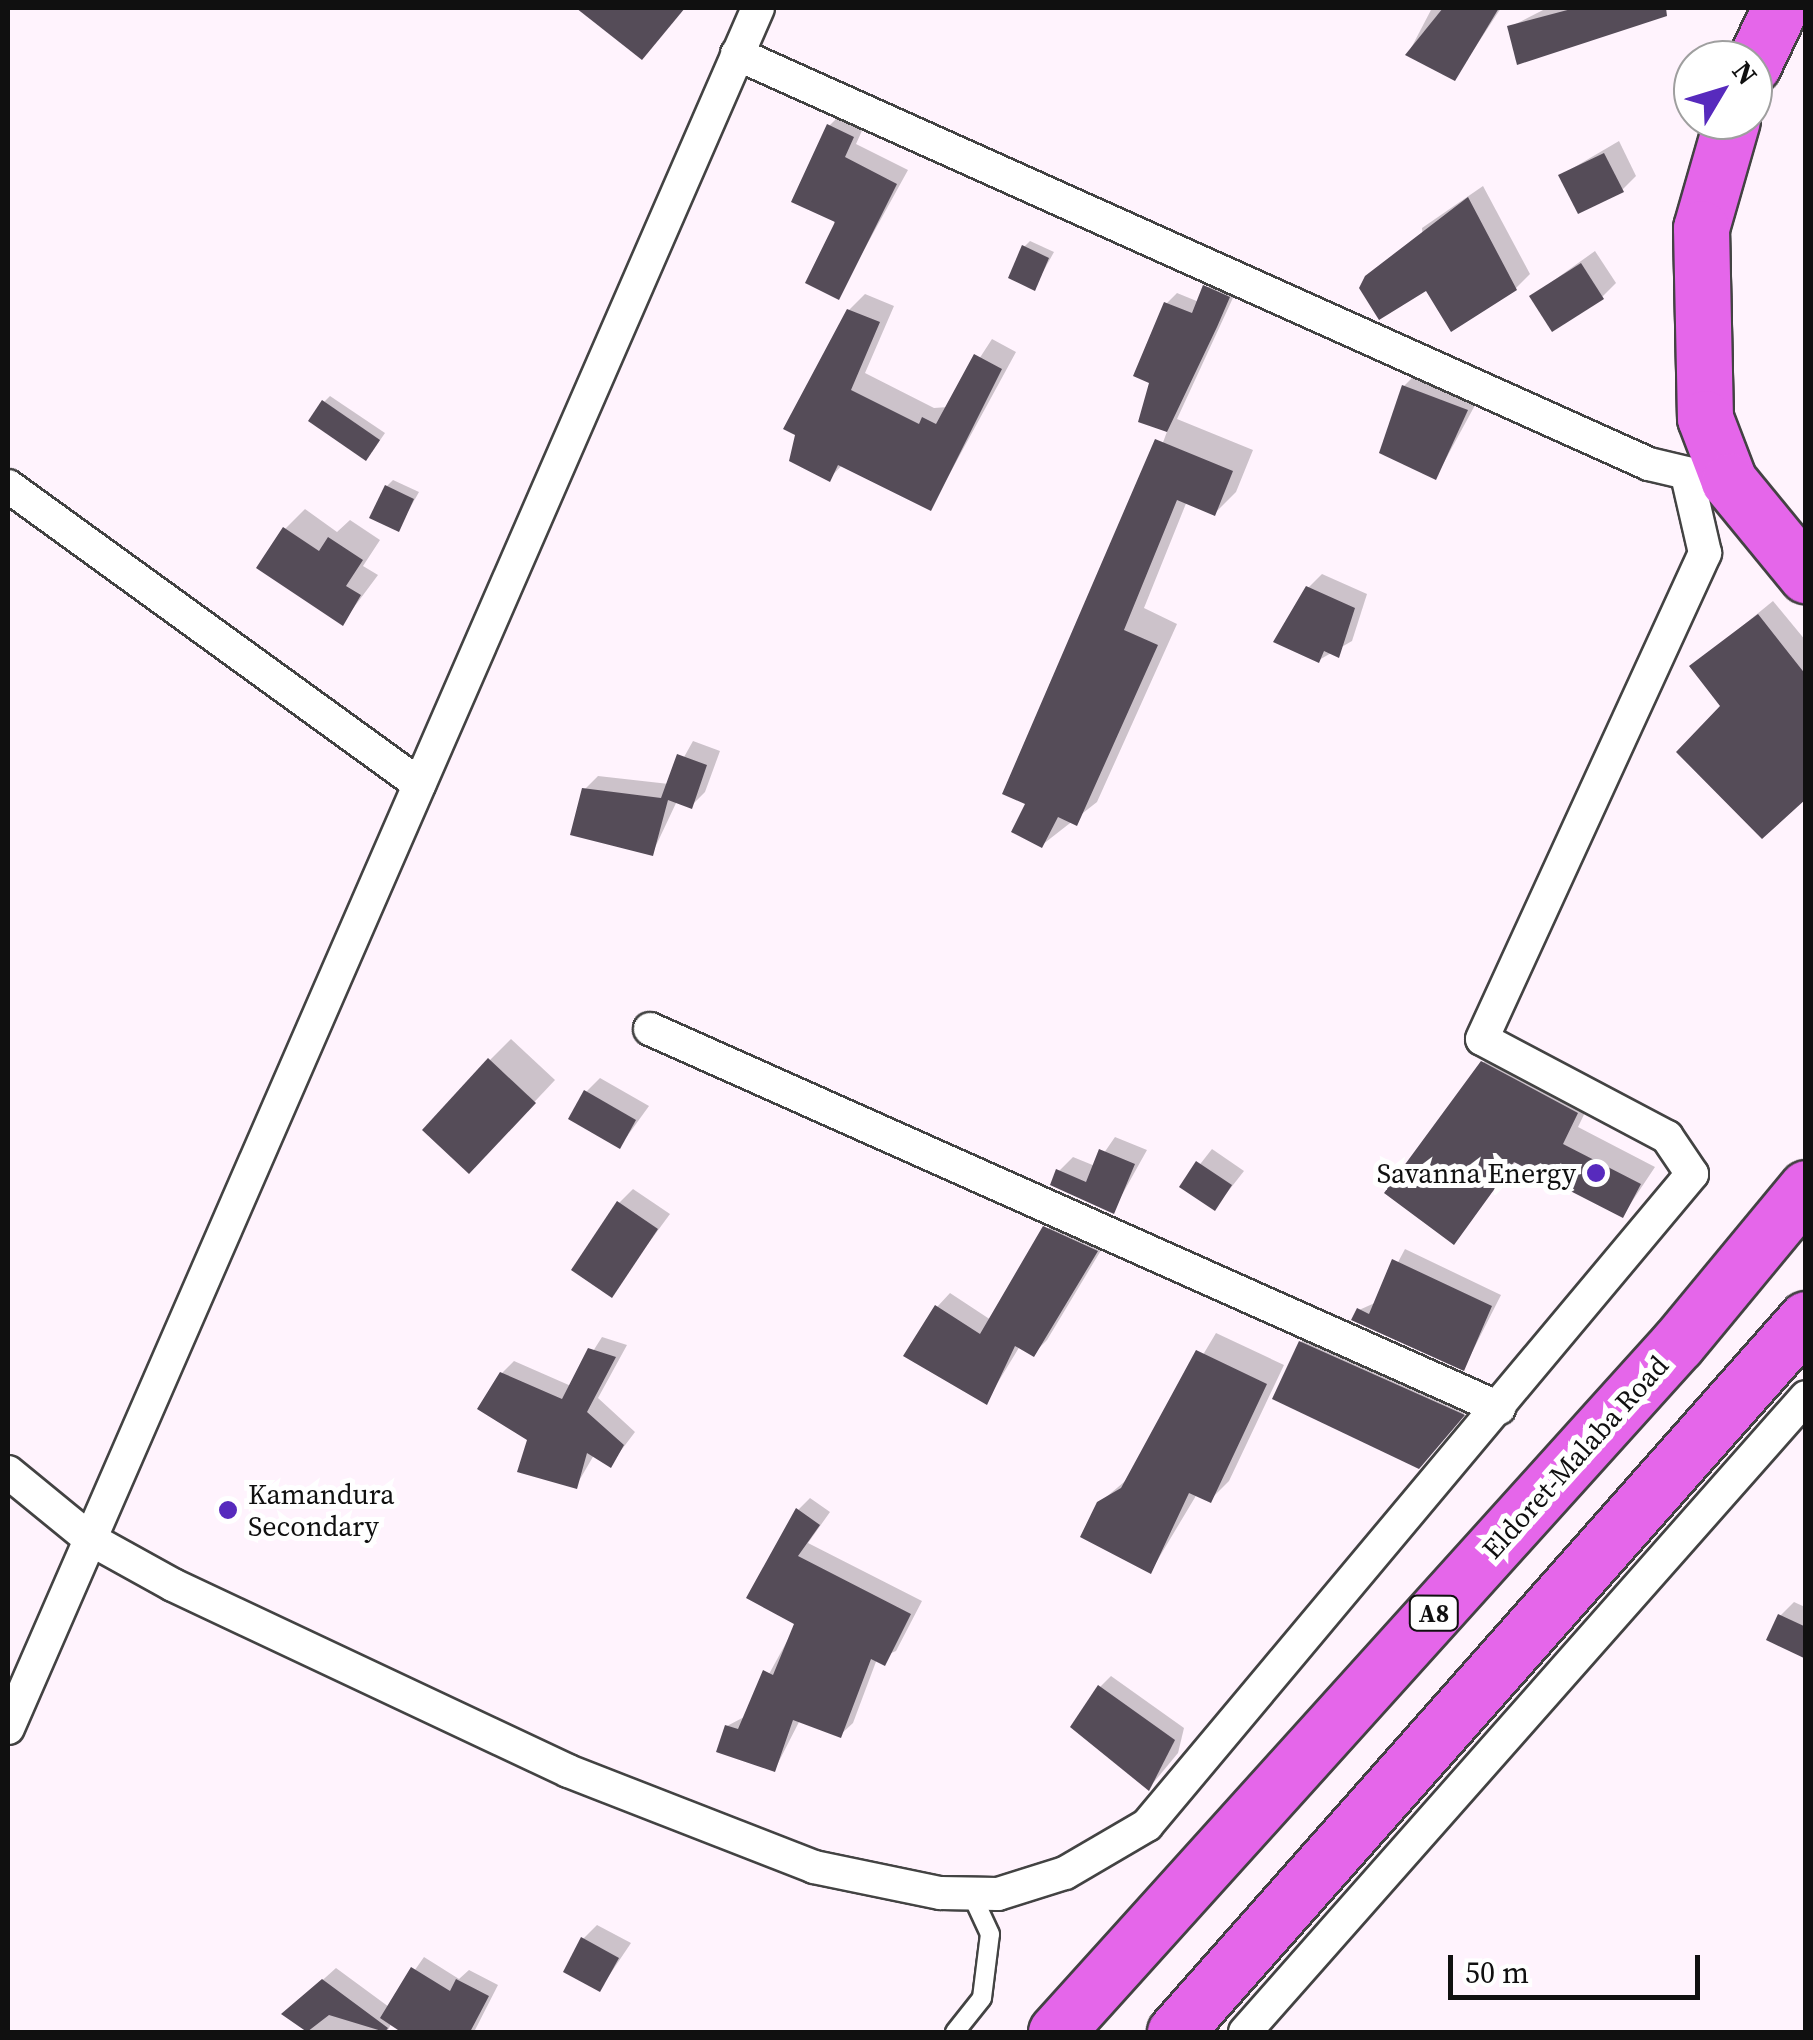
<!DOCTYPE html>
<html>
<head>
<meta charset="utf-8">
<style>
  body { margin:0 }
  #map { position:relative; width:1813px; height:2040px; overflow:hidden; background:#fff3fd; font-family:"Source Serif 4",serif }
  div>[style] { position:absolute }
  .shadow>* { inset:0; background:#0003 }
  .building>* { inset:0; background:#554c58 }
  .roads { filter:drop-shadow(2px 0 #434343) drop-shadow(-2px 0 #434343) drop-shadow(0 2px #434343) drop-shadow(0 -2px #434343) }
  .service>* { height:18px; margin:-9px; padding:0 9px; transform-origin:9px; border-radius:9px; background:#fff }
  .minor>* { height:32px; margin:-16px; padding:0 16px; transform-origin:16px; border-radius:16px; background:#fff }
  .trunk>* { height:55px; margin:-27.5px; padding:0 27.5px; transform-origin:27.5px; border-radius:27.5px; background:#e566ea }
  .dots>* { width:28px; height:28px; translate:-50% -50%; box-sizing:border-box; border:5px solid #fff; border-radius:50% }
  span { translate:-50% -50%; white-space:nowrap; text-align:center; line-height:1.15; -webkit-text-stroke:10px #fff; paint-order:stroke }
  .shield-label span { padding:2px 8px; background:#fff; border:2px solid; border-radius:8px; -webkit-text-stroke-width:0 }
  .shield-label { font-size:25px; color:#101010; font-weight:700 }
  .poi-label { font-size:28px; color:#101010 }
  .right { translate:-100% -50%; text-align:right }
  .left { translate:0 -50%; text-align:left }
  .street-label { font-size:28px; color:#101010 }
  .frame { position:absolute; inset:0; border:10px solid #101010; pointer-events:none }
  .north { position:absolute; left:1673px; top:40px; width:100px; height:100px; box-sizing:border-box; background:#fff; border:2px solid #9f9f9f; border-radius:50%; rotate:52deg; font-size:28px; font-weight:700; line-height:40px; text-align:center; color:#101010 }
  .north::after { content:''; display:block; margin:auto; width:35px; height:45px; background:#572abd; clip-path:polygon(50% 0,100% 100%,50% 72%,0 100%) }
  .scale { position:absolute; left:1448px; top:1955px; width:252px; height:45px; box-sizing:border-box; border:5px solid #101010; border-top:0; padding-left:12px; font-size:30px; line-height:35px; white-space:nowrap; color:#101010; -webkit-text-stroke:8px #fff; paint-order:stroke }
</style>
</head>
<body>
<div id="map">
  <div class="shadow">
    <div style="clip-path:polygon(1432px 8px,1501px 8px,1455px 78px,1408px 54px)"></div>
    <div style="clip-path:polygon(1547px 8px,1653px 8px,1640px 21px,1510px 27px)"></div>
    <div style="clip-path:polygon(842px 113px,865px 124px,856px 144px,908px 170px,838px 297px,829px 126px)"></div>
    <div style="clip-path:polygon(1619px 141px,1636px 176px,1622px 190px,1561px 175px)"></div>
    <div style="clip-path:polygon(1483px 186px,1530px 274px,1516px 288px,1427px 288px,1422px 228px)"></div>
    <div style="clip-path:polygon(1030px 241px,1054px 252px,1034px 288px,1024px 247px)"></div>
    <div style="clip-path:polygon(1595px 251px,1616px 283px,1602px 297px,1532px 296px)"></div>
    <div style="clip-path:polygon(1215px 276px,1238px 287px,1177px 419px,1253px 450px,1236px 492px,1215px 513px,1187px 501px,1144px 608px,1177px 624px,1097px 802px,1042px 845px,1028px 803px,1168px 429px,1152px 381px,1137px 374px,1167px 303px,1177px 293px,1199px 302px)"></div>
    <div style="clip-path:polygon(865px 294px,894px 306px,865px 373px,934px 408px,948px 407px,992px 339px,1016px 352px,931px 508px,843px 464px,829px 479px,849px 310px)"></div>
    <div style="clip-path:polygon(1418px 372px,1480px 396px,1436px 477px,1404px 386px)"></div>
    <div style="clip-path:polygon(330px 396px,385px 433px,372px 452px,324px 402px)"></div>
    <div style="clip-path:polygon(393px 480px,419px 492px,398px 529px,387px 486px)"></div>
    <div style="clip-path:polygon(305px 509px,337px 532px,350px 520px,380px 540px,363px 566px,378px 575px,343px 622px,285px 529px)"></div>
    <div style="clip-path:polygon(1322px 574px,1367px 594px,1352px 641px,1319px 660px,1308px 588px)"></div>
    <div style="clip-path:polygon(1773px 601px,1806px 641px,1806px 795px,1692px 667px)"></div>
    <div style="clip-path:polygon(693px 741px,720px 751px,705px 792px,691px 806px,677px 801px,652px 854px,584px 790px,598px 776px,669px 784px)"></div>
    <div style="clip-path:polygon(511px 1039px,555px 1080px,490px 1149px,490px 1060px)"></div>
    <div style="clip-path:polygon(1499px 1046px,1593px 1096px,1578px 1127px,1655px 1167px,1623px 1215px,1517px 1160px,1453px 1242px,1483px 1063px)"></div>
    <div style="clip-path:polygon(600px 1078px,649px 1106px,620px 1146px,586px 1092px)"></div>
    <div style="clip-path:polygon(1115px 1137px,1147px 1150px,1113px 1211px,1059px 1171px,1073px 1157px,1095px 1166px)"></div>
    <div style="clip-path:polygon(1212px 1149px,1244px 1171px,1215px 1208px,1183px 1186px)"></div>
    <div style="clip-path:polygon(633px 1189px,670px 1214px,611px 1294px,619px 1203px)"></div>
    <div style="clip-path:polygon(1058px 1214px,1109px 1237px,1047px 1340px,1034px 1353px,1020px 1346px,986px 1402px,937px 1307px,950px 1293px,991px 1320px)"></div>
    <div style="clip-path:polygon(1405px 1249px,1501px 1295px,1464px 1368px,1359px 1310px,1377px 1302px)"></div>
    <div style="clip-path:polygon(1323px 1321px,1483px 1393px,1418px 1466px,1301px 1342px)"></div>
    <div style="clip-path:polygon(1216px 1333px,1284px 1365px,1229px 1481px,1210px 1500px,1197px 1494px,1151px 1571px,1099px 1503px,1130px 1477px)"></div>
    <div style="clip-path:polygon(602px 1337px,627px 1345px,598px 1398px,635px 1432px,610px 1465px,594px 1455px,576px 1486px,530px 1439px,502px 1373px,514px 1361px,571px 1386px)"></div>
    <div style="clip-path:polygon(810px 1498px,830px 1512px,808px 1543px,922px 1601px,896px 1651px,877px 1659px,853px 1723px,840px 1735px,800px 1720px,775px 1769px,727px 1726px,746px 1716px,797px 1623px,798px 1510px)"></div>
    <div style="clip-path:polygon(1794px 1602px,1805px 1607px,1806px 1656px,1780px 1616px)"></div>
    <div style="clip-path:polygon(1111px 1676px,1184px 1728px,1178px 1753px,1149px 1788px,1100px 1687px)"></div>
    <div style="clip-path:polygon(597px 1925px,631px 1943px,600px 1989px,583px 1939px)"></div>
    <div style="clip-path:polygon(424px 1957px,459px 1979px,469px 1970px,498px 1985px,474px 2032px,413px 2032px,392px 2022px,387px 2032px,311px 2032px,285px 2014px,336px 1968px,389px 2007px)"></div>
  </div>
  <div class="building">
    <div style="clip-path:polygon(576px 8px,685px 8px,642px 60px)"></div>
    <div style="clip-path:polygon(1443px 8px,1499px 8px,1455px 81px,1405px 55px)"></div>
    <div style="clip-path:polygon(1575px 8px,1666px 8px,1667px 16px,1517px 65px,1507px 26px)"></div>
    <div style="clip-path:polygon(827px 124px,854px 137px,845px 157px,897px 184px,839px 300px,805px 283px,835px 222px,791px 202px)"></div>
    <div style="clip-path:polygon(1604px 153px,1624px 192px,1578px 214px,1558px 175px)"></div>
    <div style="clip-path:polygon(1468px 197px,1517px 290px,1451px 332px,1426px 291px,1379px 320px,1359px 288px,1365px 276px)"></div>
    <div style="clip-path:polygon(1022px 245px,1049px 258px,1035px 291px,1008px 278px)"></div>
    <div style="clip-path:polygon(1581px 263px,1604px 299px,1552px 332px,1529px 296px)"></div>
    <div style="clip-path:polygon(1203px 285px,1230px 297px,1217px 327px,1167px 432px,1138px 422px,1149px 383px,1133px 376px,1164px 302px,1192px 313px)"></div>
    <div style="clip-path:polygon(847px 309px,880px 322px,851px 390px,919px 424px,922px 417px,936px 424px,974px 354px,1002px 369px,931px 511px,838px 465px,830px 482px,789px 461px,795px 435px,783px 429px)"></div>
    <div style="clip-path:polygon(1402px 385px,1468px 410px,1436px 480px,1379px 453px)"></div>
    <div style="clip-path:polygon(322px 400px,380px 440px,366px 461px,308px 421px)"></div>
    <div style="clip-path:polygon(1155px 439px,1233px 471px,1215px 516px,1177px 500px,1124px 630px,1158px 645px,1077px 826px,1058px 817px,1042px 848px,1011px 832px,1025px 804px,1002px 794px)"></div>
    <div style="clip-path:polygon(385px 485px,414px 499px,399px 532px,369px 518px)"></div>
    <div style="clip-path:polygon(283px 527px,319px 551px,328px 537px,363px 560px,346px 586px,361px 595px,343px 626px,256px 568px)"></div>
    <div style="clip-path:polygon(1306px 586px,1355px 608px,1339px 658px,1324px 651px,1319px 663px,1273px 642px)"></div>
    <div style="clip-path:polygon(1758px 614px,1806px 675px,1806px 799px,1762px 839px,1676px 752px,1720px 706px,1689px 666px)"></div>
    <div style="clip-path:polygon(677px 754px,707px 765px,692px 809px,668px 800px,653px 856px,570px 835px,582px 788px,661px 798px)"></div>
    <div style="clip-path:polygon(488px 1058px,536px 1103px,469px 1174px,422px 1130px)"></div>
    <div style="clip-path:polygon(1481px 1061px,1578px 1113px,1563px 1144px,1641px 1184px,1623px 1218px,1514px 1162px,1454px 1245px,1384px 1193px)"></div>
    <div style="clip-path:polygon(584px 1090px,636px 1120px,620px 1149px,568px 1119px)"></div>
    <div style="clip-path:polygon(1099px 1149px,1135px 1164px,1114px 1214px,1050px 1185px,1056px 1169px,1086px 1182px)"></div>
    <div style="clip-path:polygon(1196px 1161px,1232px 1185px,1215px 1211px,1179px 1187px)"></div>
    <div style="clip-path:polygon(617px 1201px,658px 1229px,612px 1298px,571px 1270px)"></div>
    <div style="clip-path:polygon(1043px 1226px,1098px 1251px,1034px 1357px,1015px 1346px,987px 1405px,903px 1356px,935px 1305px,980px 1334px)"></div>
    <div style="clip-path:polygon(1392px 1259px,1492px 1306px,1464px 1371px,1351px 1320px,1357px 1308px,1369px 1314px)"></div>
    <div style="clip-path:polygon(1299px 1341px,1465px 1415px,1419px 1469px,1272px 1399px)"></div>
    <div style="clip-path:polygon(588px 1348px,616px 1357px,587px 1412px,624px 1445px,611px 1468px,587px 1453px,577px 1489px,517px 1472px,527px 1440px,477px 1409px,500px 1372px,562px 1399px)"></div>
    <div style="clip-path:polygon(1196px 1350px,1267px 1384px,1211px 1503px,1189px 1493px,1151px 1574px,1080px 1537px,1097px 1502px,1121px 1488px)"></div>
    <div style="clip-path:polygon(796px 1508px,820px 1525px,798px 1556px,911px 1614px,885px 1666px,871px 1659px,841px 1738px,793px 1720px,775px 1772px,716px 1752px,725px 1725px,738px 1729px,763px 1670px,773px 1675px,794px 1624px,746px 1598px)"></div>
    <div style="clip-path:polygon(1778px 1614px,1806px 1627px,1806px 1659px,1766px 1640px)"></div>
    <div style="clip-path:polygon(1098px 1685px,1175px 1740px,1149px 1791px,1070px 1727px)"></div>
    <div style="clip-path:polygon(581px 1937px,619px 1958px,600px 1992px,563px 1972px)"></div>
    <div style="clip-path:polygon(411px 1967px,450px 1991px,456px 1979px,489px 1996px,470px 2032px,401px 2032px,380px 2018px)"></div>
    <div style="clip-path:polygon(322px 1979px,388px 2028px,385px 2032px,329px 2015px,307px 2032px,281px 2014px)"></div>
  </div>
  <div class="roads">
    <div class="service">
      <div style="left:955px;top:2032px;width:43px;rotate:-51.5deg"></div>
      <div style="left:982px;top:1998px;width:64px;rotate:-82.9deg"></div>
      <div style="left:990px;top:1934px;width:45px;rotate:-114.9deg"></div>
    </div>
    <div class="minor">
      <div style="left:737px;top:54px;width:1000px;rotate:24.21deg"></div>
      <div style="left:1649px;top:464px;width:61px;rotate:13.3deg"></div>
      <div style="left:8px;top:486px;width:508px;rotate:35.94deg"></div>
      <div style="left:650px;top:1029px;width:930px;rotate:24.06deg"></div>
      <div style="left:8px;top:1472px;width:106px;rotate:39.3deg"></div>
      <div style="left:90px;top:1539px;width:95px;rotate:29deg"></div>
      <div style="left:173px;top:1585px;width:437px;rotate:25.2deg"></div>
      <div style="left:568px;top:1771px;width:264px;rotate:21.3deg"></div>
      <div style="left:814px;top:1867px;width:129px;rotate:11.7deg"></div>
      <div style="left:940px;top:1893px;width:58px;rotate:1deg"></div>
      <div style="left:998px;top:1894px;width:70px;rotate:-17.4deg"></div>
      <div style="left:1065px;top:1873px;width:95px;rotate:-30.3deg"></div>
      <div style="left:1147px;top:1825px;width:849px;rotate:-50.06deg"></div>
      <div style="left:1692px;top:1174px;width:45px;rotate:-124deg"></div>
      <div style="left:1667px;top:1137px;width:209px;rotate:-152.1deg"></div>
      <div style="left:1482px;top:1039px;width:535px;rotate:-65.35deg"></div>
      <div style="left:1705px;top:553px;width:80px;rotate:-103deg"></div>
      <div style="left:8px;top:1728px;width:1876px;rotate:-66.44deg"></div>
      <div style="left:1245px;top:2032px;width:847px;rotate:-48.54deg"></div>
    </div>
    <div class="trunk">
      <div style="left:1753px;top:65px;width:63px;rotate:-64.7deg"></div>
      <div style="left:1732px;top:120px;width:112px;rotate:106deg"></div>
      <div style="left:1701px;top:228px;width:190px;rotate:88.8deg"></div>
      <div style="left:1705px;top:418px;width:67px;rotate:69.1deg"></div>
      <div style="left:1729px;top:481px;width:122px;rotate:50.7deg"></div>
      <div style="left:1056px;top:2032px;width:928px;rotate:-47.93deg"></div>
      <div style="left:1678px;top:1343px;width:201px;rotate:-50.4deg"></div>
      <div style="left:1175px;top:2032px;width:952px;rotate:-48.49deg"></div>
    </div>
  </div>
  <div class="dots">
    <div style="left:1596px;top:1173px;background:#572abd"></div>
    <div style="left:228px;top:1510px;background:#572abd"></div>
  </div>
  <div class="shield-label">
    <span style="left:1434px;top:1613px">A8</span>
  </div>
  <div class="poi-label">
    <span class="right" style="left:1576px;top:1173px">Savanna Energy</span>
    <span class="left" style="left:248px;top:1510px">Kamandura<br>Secondary</span>
  </div>
  <div class="street-label">
    <span style="left:1575px;top:1457px;rotate:-48deg">Eldoret-Malaba Road</span>
  </div>
  <div class="frame"></div>
  <div class="north">N</div>
  <div class="scale">50 m</div>
</div>
</body>
</html>
